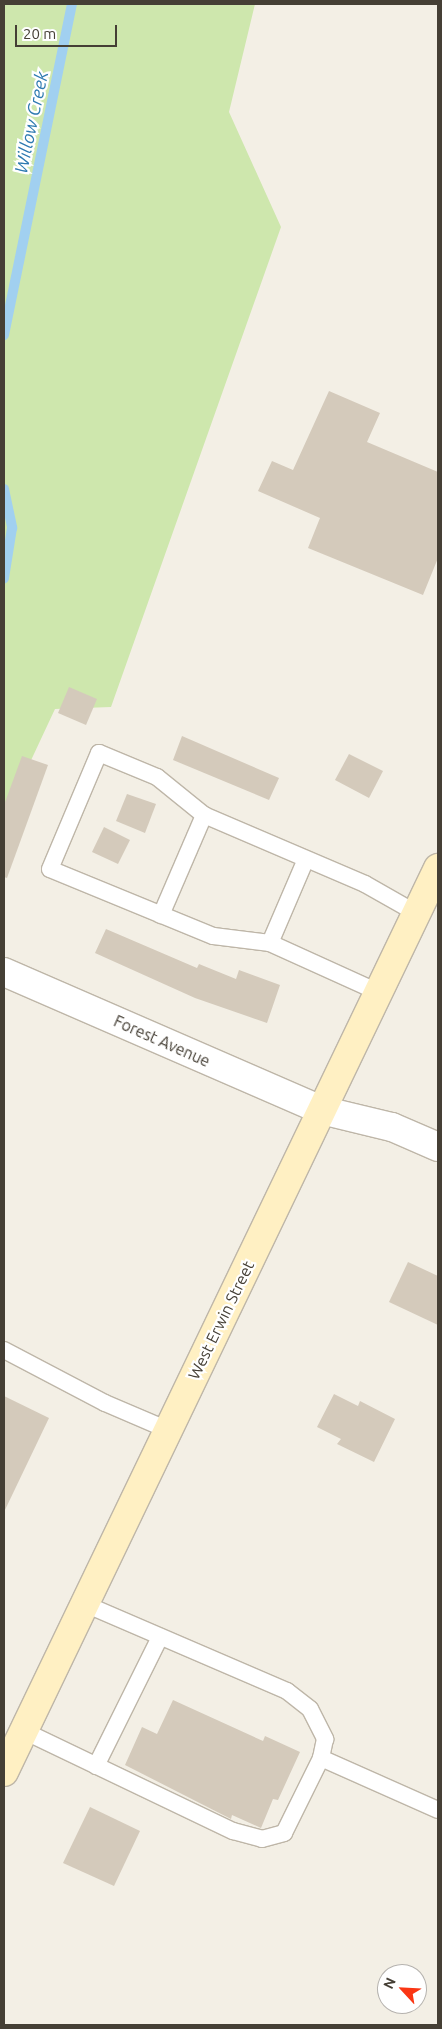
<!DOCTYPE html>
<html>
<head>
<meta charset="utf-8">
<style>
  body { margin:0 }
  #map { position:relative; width:442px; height:2029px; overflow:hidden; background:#f3efe5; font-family:Ubuntu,sans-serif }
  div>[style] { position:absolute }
  .green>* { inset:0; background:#cee7ad }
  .stream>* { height:10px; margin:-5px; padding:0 5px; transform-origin:5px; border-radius:5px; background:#a1d0f0 }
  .building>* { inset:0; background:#d4cabb }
  .roads { filter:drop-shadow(1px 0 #beb6a8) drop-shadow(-1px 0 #beb6a8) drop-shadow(0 1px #beb6a8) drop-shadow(0 -1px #beb6a8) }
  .service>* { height:16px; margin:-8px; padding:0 8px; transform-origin:8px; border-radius:8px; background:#fff }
  .tertiary>* { height:28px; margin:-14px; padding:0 14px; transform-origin:14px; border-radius:14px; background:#fff }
  .secondary>* { height:28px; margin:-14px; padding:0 14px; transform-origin:14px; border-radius:14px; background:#fff0c3 }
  span { translate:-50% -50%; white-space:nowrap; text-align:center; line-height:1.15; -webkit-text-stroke:4.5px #fff; paint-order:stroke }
  .street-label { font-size:16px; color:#453f35 }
  .water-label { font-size:18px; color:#2e7ab1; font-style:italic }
  .frame { position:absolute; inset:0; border:5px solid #453f35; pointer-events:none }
  .north { position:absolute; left:377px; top:1964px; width:50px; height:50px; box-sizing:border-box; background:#fff; border:1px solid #b5b2ae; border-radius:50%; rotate:295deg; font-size:14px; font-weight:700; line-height:20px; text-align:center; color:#453f35 }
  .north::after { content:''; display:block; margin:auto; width:18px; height:22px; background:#fa3614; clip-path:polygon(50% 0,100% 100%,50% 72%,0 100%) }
  .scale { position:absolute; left:15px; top:25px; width:102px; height:22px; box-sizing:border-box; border:2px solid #453f35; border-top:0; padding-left:6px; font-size:15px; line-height:18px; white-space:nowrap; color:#453f35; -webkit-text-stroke:4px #fff; paint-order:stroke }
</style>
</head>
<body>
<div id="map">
  <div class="green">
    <div style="clip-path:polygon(4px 4px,255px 4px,229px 112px,281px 227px,111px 707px,55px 709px,4px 818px)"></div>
  </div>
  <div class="stream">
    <div style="left:4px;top:335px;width:338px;rotate:-78.4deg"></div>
    <div style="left:4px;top:489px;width:40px;rotate:78deg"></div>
    <div style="left:12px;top:528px;width:51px;rotate:99.1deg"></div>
  </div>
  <div class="building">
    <div style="clip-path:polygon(329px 391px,380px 413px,367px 442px,438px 472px,438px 558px,423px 595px,308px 548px,320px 518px,258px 491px,272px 461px,293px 470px)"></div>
    <div style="clip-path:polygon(69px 687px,97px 699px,86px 725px,58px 713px)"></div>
    <div style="clip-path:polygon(182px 736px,279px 778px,269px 800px,173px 760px)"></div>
    <div style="clip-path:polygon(349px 754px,383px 771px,369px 798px,335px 780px)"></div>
    <div style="clip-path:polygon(22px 756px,48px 765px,7px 878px,4px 877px,4px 805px)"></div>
    <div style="clip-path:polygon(127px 794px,156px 804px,145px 833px,116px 821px)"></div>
    <div style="clip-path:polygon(104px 827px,130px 840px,118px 864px,92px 852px)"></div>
    <div style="clip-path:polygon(106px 929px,197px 968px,199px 964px,236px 979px,239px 970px,280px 985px,267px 1023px,195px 998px,95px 953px)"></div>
    <div style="clip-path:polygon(408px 1262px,438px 1276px,438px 1325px,389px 1302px)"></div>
    <div style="clip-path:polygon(334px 1394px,358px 1406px,360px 1401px,395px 1419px,374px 1462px,337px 1444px,341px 1439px,317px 1427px)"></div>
    <div style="clip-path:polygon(4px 1396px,49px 1418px,4px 1512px)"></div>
    <div style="clip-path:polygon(173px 1700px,263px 1741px,265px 1736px,300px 1752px,278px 1800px,273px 1799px,261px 1828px,232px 1815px,231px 1819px,125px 1765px,142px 1727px,157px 1734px)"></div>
    <div style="clip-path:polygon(90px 1807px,140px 1831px,114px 1886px,63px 1863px)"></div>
  </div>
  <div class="roads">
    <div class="service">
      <div style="left:161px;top:915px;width:109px;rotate:-66.7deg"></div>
      <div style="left:270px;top:943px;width:91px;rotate:-66.8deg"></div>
      <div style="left:378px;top:992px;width:119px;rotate:-155.6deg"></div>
      <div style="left:270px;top:943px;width:57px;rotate:-173deg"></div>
      <div style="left:213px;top:936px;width:176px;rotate:-157.7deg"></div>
      <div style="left:50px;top:869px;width:126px;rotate:-67.1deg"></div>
      <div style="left:99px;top:753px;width:63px;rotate:22.5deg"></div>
      <div style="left:157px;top:777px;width:60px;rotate:39deg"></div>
      <div style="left:204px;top:815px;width:175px;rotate:23.2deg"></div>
      <div style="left:365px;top:884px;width:59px;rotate:29.6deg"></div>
      <div style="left:4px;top:1350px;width:114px;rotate:27.7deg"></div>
      <div style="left:105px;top:1403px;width:69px;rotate:23.2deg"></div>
      <div style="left:85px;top:1604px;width:220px;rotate:23.3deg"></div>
      <div style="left:287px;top:1691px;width:29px;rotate:38deg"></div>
      <div style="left:310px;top:1709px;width:34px;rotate:63deg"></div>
      <div style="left:325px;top:1739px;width:19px;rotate:102deg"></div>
      <div style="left:321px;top:1758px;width:128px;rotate:24deg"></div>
      <div style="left:24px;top:1731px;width:232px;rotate:25.6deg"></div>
      <div style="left:233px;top:1831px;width:30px;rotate:15deg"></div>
      <div style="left:262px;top:1839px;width:23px;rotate:-15deg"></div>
      <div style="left:284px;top:1833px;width:84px;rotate:-63.7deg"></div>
      <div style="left:96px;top:1766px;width:144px;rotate:-63.6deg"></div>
    </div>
    <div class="tertiary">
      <div style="left:4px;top:972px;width:346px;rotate:23.5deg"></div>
      <div style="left:321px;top:1110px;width:73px;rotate:13.5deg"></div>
      <div style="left:392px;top:1127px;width:50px;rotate:23.5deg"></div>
    </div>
    <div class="secondary">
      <div style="left:4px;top:1772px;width:1003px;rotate:-64.35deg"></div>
    </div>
  </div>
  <div class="street-label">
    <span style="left:162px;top:1041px;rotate:24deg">Forest Avenue</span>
    <span style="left:221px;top:1320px;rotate:-64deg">West Erwin Street</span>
  </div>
  <div class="water-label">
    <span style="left:31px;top:122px;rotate:-78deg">Willow Creek</span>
  </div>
  <div class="frame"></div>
  <div class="north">N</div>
  <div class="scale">20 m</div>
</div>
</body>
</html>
